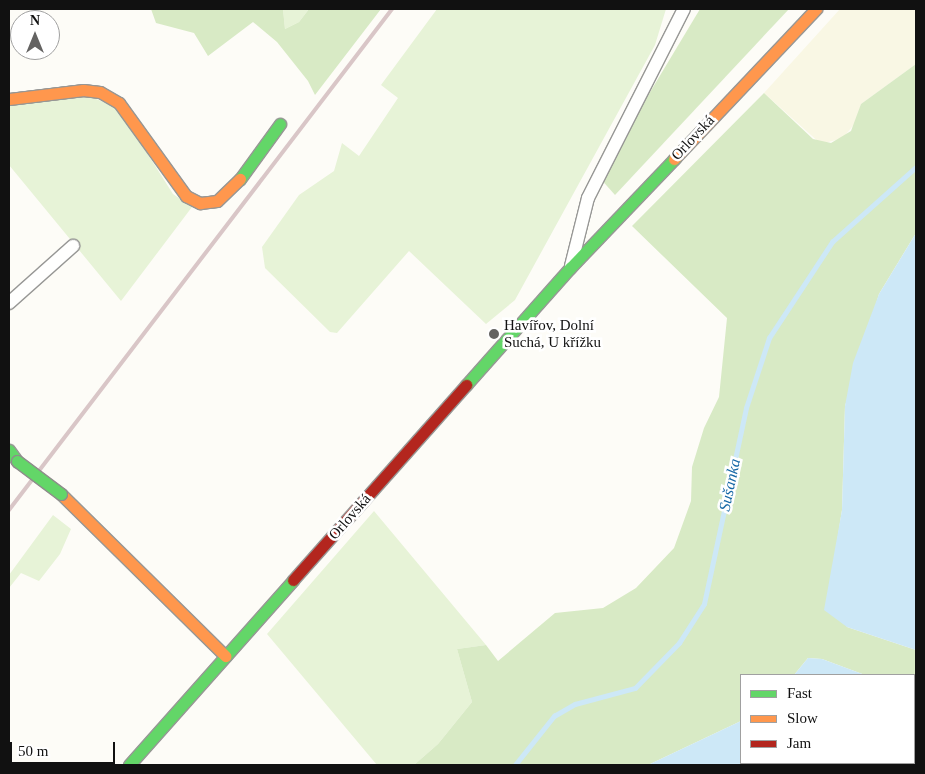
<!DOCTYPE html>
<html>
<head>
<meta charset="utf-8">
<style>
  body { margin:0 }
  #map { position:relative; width:925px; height:774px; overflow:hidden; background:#fdfcf7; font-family:Georgia,serif }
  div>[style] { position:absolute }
  .farmland>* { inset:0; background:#f9f7e4 }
  .green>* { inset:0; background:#e7f3d7 }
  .forest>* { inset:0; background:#d8eac5 }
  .water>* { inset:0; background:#cde8f7 }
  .stream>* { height:4.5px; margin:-2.25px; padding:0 2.25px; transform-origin:2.25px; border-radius:2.25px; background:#cde8f7 }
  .roads { filter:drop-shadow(1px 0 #979795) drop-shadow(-1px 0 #979795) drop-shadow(0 1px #979795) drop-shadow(0 -1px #979795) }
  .street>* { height:12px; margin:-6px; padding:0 6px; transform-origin:6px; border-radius:6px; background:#fffffe }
  .fast>* { height:11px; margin:-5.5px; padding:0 5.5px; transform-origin:5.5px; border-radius:5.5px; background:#63d668 }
  .slow>* { height:11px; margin:-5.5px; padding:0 5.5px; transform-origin:5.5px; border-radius:5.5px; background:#ff974d }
  .jam>* { height:11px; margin:-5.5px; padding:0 5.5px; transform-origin:5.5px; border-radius:5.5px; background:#b3261e }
  .rail>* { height:4px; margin:-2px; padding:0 2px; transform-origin:2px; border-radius:2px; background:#d9c6c7 }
  .bridges { filter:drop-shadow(1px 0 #8e8d8b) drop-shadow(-1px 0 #8e8d8b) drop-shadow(0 1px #8e8d8b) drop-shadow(0 -1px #8e8d8b) }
  .fast-bridge>* { height:11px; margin:-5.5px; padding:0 5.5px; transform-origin:5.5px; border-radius:5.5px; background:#63d668 }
  .dots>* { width:14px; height:14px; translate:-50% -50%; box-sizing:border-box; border:2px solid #fff; border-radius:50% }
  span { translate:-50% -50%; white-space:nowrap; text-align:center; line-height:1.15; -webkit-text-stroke:5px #fff; paint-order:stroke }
  .street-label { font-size:15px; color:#111 }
  .poi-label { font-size:15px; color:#111 }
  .left { translate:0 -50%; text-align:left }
  .water-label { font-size:16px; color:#1768a6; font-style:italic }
  .frame { position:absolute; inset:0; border:10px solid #111; pointer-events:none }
  .legend { position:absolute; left:740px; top:674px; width:175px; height:90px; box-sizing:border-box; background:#fff; border:1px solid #a0a0a0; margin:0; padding:6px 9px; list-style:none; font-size:15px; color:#111 }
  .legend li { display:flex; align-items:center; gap:10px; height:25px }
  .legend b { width:25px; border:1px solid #a0a0a0 }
  .north { position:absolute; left:10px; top:10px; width:50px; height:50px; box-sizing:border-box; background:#fff; border:1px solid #a0a0a0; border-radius:50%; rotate:0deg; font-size:14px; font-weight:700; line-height:20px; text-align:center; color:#111 }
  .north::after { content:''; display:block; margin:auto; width:18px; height:22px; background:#646362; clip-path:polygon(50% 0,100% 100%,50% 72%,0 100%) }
  .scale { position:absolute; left:10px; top:742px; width:105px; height:22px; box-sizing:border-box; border:2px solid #111; border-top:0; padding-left:6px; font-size:15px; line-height:18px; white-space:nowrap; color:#111; -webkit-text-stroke:4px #fff; paint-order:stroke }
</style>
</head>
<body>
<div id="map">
  <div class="farmland">
    <div style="clip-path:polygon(840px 9px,916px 9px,916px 64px,861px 104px,856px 122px,843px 138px,821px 144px,764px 93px)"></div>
  </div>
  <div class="green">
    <div style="clip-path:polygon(283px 9px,309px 9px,299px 22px,285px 29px)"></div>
    <div style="clip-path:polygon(437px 9px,666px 9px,655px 45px,515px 300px,486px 324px,409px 251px,337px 333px,330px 332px,265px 268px,262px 247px,299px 195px,334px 171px,342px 143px,359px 156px,398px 98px,381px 85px)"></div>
    <div style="clip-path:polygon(85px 94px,119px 109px,173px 194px,192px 207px,121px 301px,9px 165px,9px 104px)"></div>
    <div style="clip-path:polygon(374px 511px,486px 645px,457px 649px,472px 702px,438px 744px,414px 765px,377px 765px,267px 634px)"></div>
    <div style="clip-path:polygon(53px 515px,71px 529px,60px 554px,39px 581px,21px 573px,9px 588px,9px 575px)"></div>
  </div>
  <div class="forest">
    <div style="clip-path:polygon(151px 9px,283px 9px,285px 29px,299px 22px,309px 9px,381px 9px,315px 95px,308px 81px,277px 42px,253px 22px,208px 56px,194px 33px,156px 23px)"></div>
    <div style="clip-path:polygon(700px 9px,789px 9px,615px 195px,599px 177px)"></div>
    <div style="clip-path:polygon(916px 64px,916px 233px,879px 294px,845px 406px,842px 510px,831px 580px,847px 627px,916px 650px,916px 695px,914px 675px,865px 675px,822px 659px,808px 658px,794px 675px,741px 675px,741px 721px,648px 765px,414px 765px,438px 744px,472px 702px,457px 649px,486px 645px,498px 661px,555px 613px,603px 608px,636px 588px,674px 548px,691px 501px,692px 467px,704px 428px,719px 397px,727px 318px,632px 226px,764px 93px,813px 139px,831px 143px,851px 131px,861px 104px)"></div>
  </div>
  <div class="water">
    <div style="clip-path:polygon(916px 233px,916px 650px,847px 627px,824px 610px,842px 510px,845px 406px,853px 363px,879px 294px)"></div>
    <div style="clip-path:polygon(808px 658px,822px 659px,865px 675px,794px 675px)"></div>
    <div style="clip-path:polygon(914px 694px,916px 765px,648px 765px,741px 721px,741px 763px,914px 763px)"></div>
  </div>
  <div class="stream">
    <div style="left:515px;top:765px;width:63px;rotate:-51.5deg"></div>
    <div style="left:554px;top:716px;width:24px;rotate:-30deg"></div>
    <div style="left:575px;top:704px;width:62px;rotate:-14.9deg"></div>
    <div style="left:635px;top:688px;width:63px;rotate:-45.6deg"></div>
    <div style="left:679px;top:643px;width:46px;rotate:-57.3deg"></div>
    <div style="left:704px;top:604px;width:200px;rotate:-77.9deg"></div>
    <div style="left:746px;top:408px;width:74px;rotate:-71.8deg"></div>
    <div style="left:769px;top:338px;width:115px;rotate:-56.7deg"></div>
    <div style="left:832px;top:242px;width:113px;rotate:-41.8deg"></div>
  </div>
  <div class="roads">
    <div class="street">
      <div style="left:571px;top:266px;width:70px;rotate:-76deg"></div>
      <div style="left:588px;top:198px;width:212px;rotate:-63.1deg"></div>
      <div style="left:9px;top:303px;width:86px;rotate:-41.7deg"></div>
    </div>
    <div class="fast">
      <div style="left:240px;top:179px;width:68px;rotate:-54deg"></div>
      <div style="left:466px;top:385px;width:157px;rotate:-48.4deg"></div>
      <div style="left:570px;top:268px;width:151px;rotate:-46.3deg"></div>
      <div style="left:9px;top:450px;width:14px;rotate:54deg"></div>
      <div style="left:129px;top:765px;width:247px;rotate:-48.4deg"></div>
    </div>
    <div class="slow">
      <div style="left:9px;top:99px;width:75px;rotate:-6.9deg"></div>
      <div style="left:83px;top:90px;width:17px;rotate:7deg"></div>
      <div style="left:100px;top:92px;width:22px;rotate:30deg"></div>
      <div style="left:119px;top:103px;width:115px;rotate:54.2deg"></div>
      <div style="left:186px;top:196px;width:16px;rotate:27deg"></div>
      <div style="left:200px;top:203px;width:17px;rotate:-7deg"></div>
      <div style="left:217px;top:201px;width:32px;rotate:-44deg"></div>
      <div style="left:674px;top:159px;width:207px;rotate:-46.6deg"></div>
      <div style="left:61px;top:494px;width:231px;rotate:44.6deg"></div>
    </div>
    <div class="jam">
      <div style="left:293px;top:580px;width:261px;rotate:-48.4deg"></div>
    </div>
  </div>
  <div class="rail">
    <div style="left:9px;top:510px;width:631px;rotate:-52.6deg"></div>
  </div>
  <div class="bridges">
    <div class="fast-bridge">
      <div style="left:17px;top:461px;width:55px;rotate:36.9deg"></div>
    </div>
  </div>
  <div class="dots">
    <div style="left:494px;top:334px;background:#646362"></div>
  </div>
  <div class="street-label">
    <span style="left:693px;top:138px;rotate:-47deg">Orlovská</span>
    <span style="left:350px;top:517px;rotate:-49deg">Orlovská</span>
  </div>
  <div class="poi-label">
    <span class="left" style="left:504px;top:334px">Havířov, Dolní<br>Suchá, U křížku</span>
  </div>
  <div class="water-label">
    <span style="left:730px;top:485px;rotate:-78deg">Sušanka</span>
  </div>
  <div class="frame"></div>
  <ul class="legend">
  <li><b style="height:6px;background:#63d668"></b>Fast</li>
  <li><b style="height:6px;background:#ff974d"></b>Slow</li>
  <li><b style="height:6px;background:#b3261e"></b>Jam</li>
  </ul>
  <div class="north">N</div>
  <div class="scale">50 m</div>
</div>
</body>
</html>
